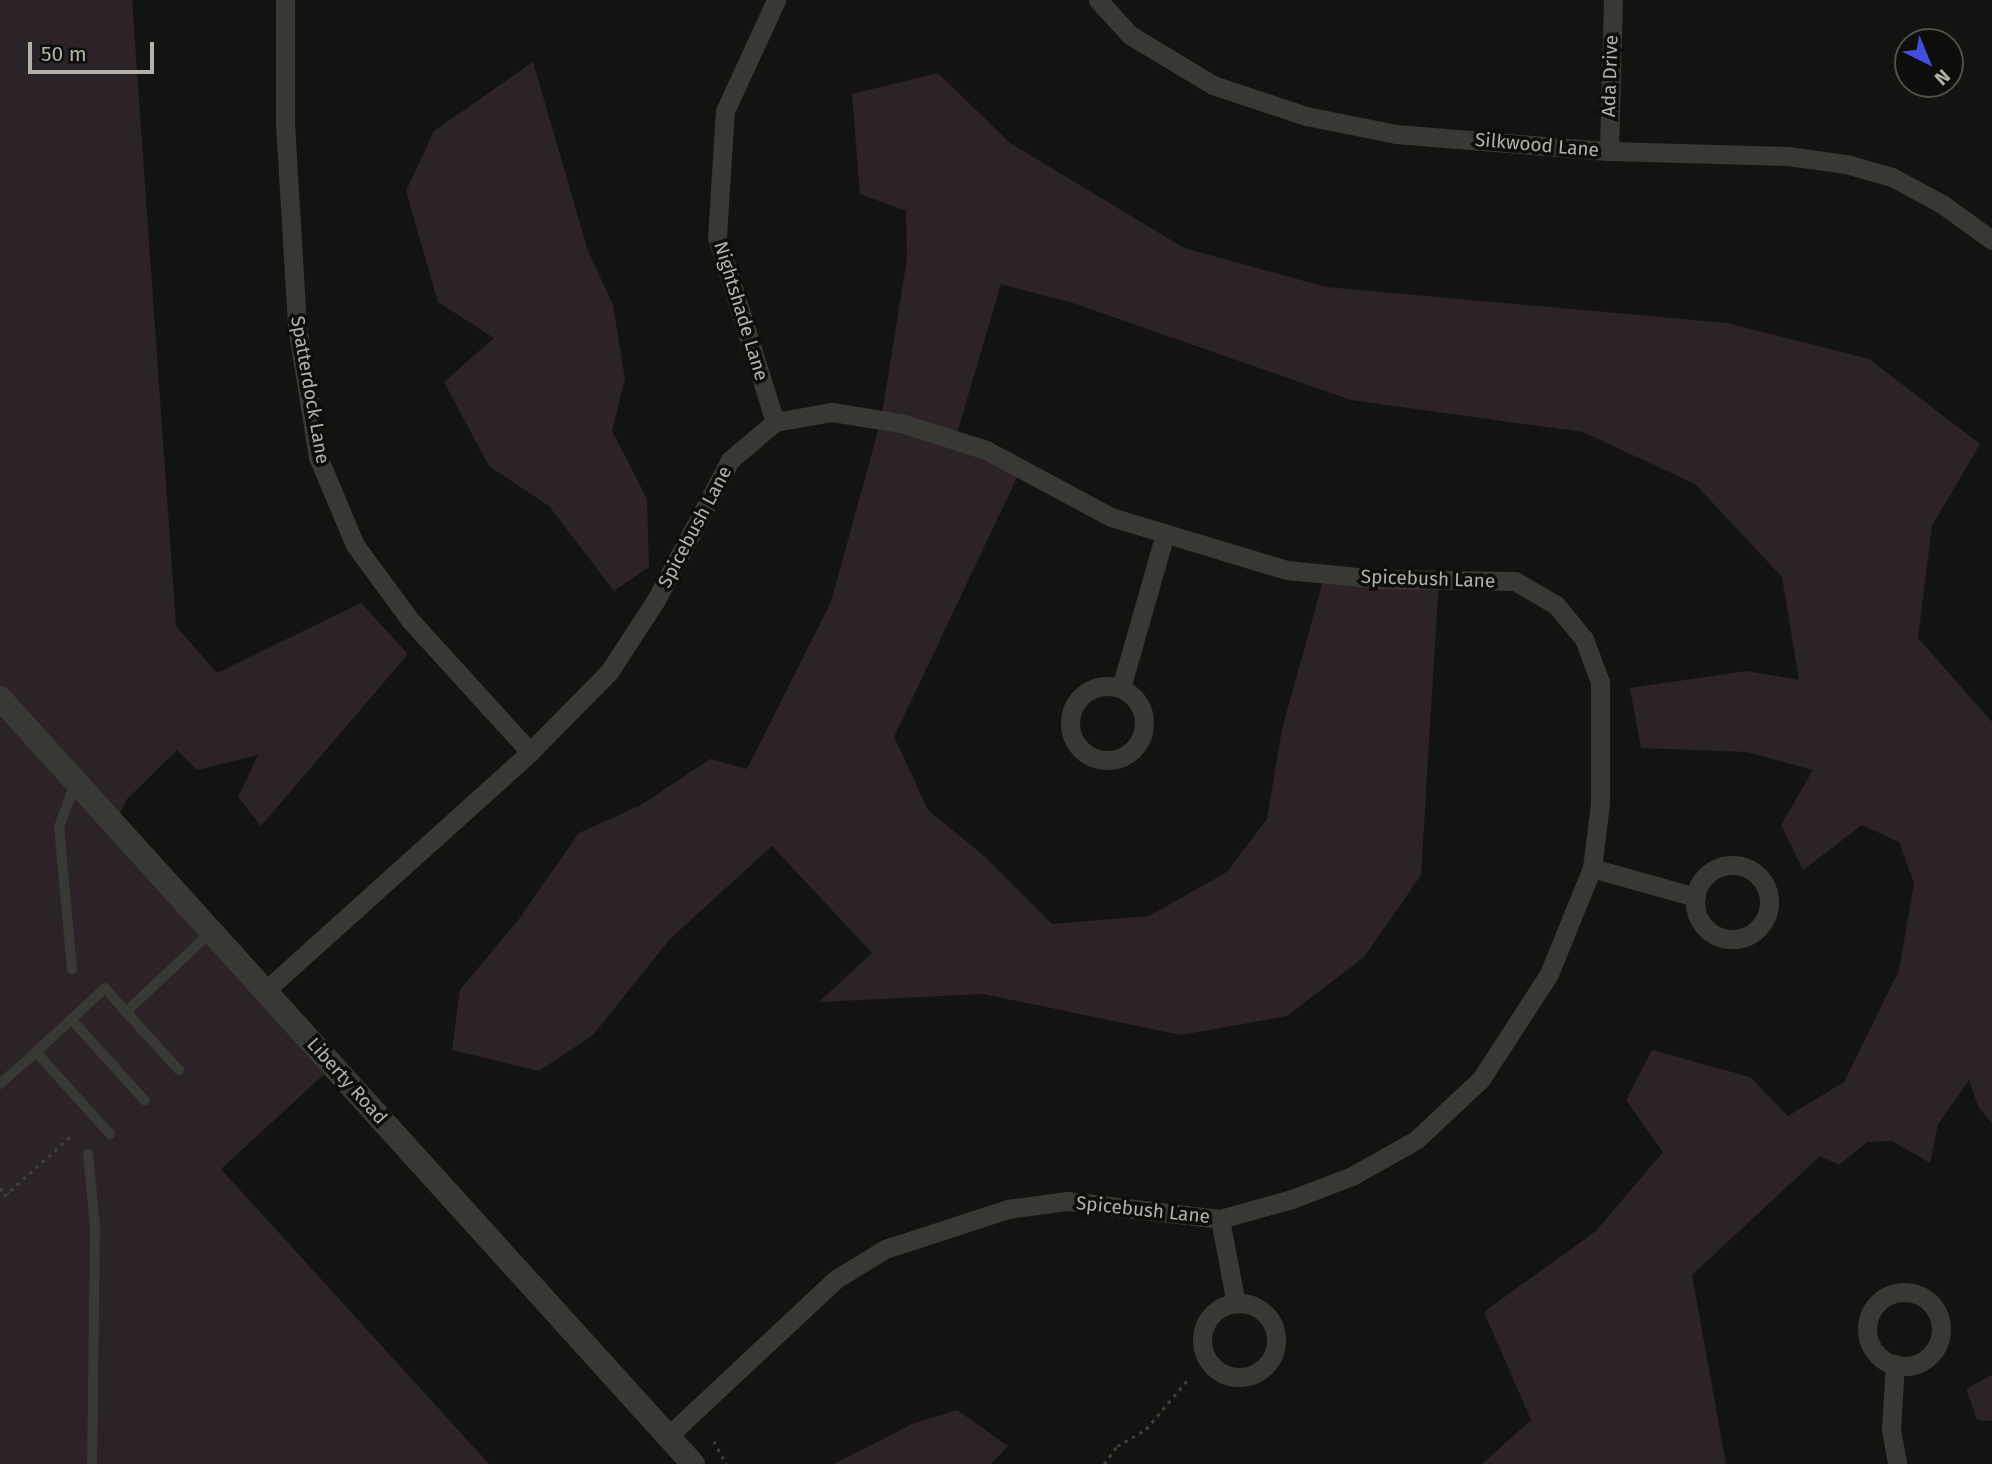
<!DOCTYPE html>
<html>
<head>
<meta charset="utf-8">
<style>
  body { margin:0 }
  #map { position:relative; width:1992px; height:1464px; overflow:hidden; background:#131412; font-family:"Fira Sans",sans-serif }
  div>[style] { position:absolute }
  .green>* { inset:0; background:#2b2328 }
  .path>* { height:2.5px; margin-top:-1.25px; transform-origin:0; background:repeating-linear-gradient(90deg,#3f3f3a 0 3.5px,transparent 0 8.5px) }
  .service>* { height:10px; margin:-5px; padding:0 5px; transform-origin:5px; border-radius:5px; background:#383834 }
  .minor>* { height:19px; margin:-9.5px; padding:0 9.5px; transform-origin:9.5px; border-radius:9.5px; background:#383834 }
  .minor>.ring { margin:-9.5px; padding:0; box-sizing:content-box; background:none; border:19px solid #383834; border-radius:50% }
  .tertiary>* { height:24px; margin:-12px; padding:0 12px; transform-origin:12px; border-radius:12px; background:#383834 }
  span { translate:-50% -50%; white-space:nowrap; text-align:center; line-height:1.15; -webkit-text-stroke:7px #0e0f0d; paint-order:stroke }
  .street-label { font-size:19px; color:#b3b2a6 }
  .north { position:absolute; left:1894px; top:28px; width:70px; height:70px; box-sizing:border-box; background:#0e0f0d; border:2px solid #50504a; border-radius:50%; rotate:137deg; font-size:19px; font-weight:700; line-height:28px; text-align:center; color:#b3b2a6 }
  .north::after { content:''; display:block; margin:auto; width:24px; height:32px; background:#424edc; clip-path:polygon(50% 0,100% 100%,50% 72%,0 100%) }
  .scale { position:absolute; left:28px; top:42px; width:126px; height:32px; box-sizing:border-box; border:4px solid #b3b2a6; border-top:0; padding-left:9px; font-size:21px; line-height:24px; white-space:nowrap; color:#b3b2a6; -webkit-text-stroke:5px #0e0f0d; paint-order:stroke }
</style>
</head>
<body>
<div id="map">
  <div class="green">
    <div style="clip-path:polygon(0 0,132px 0,176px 626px,217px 673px,361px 603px,408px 654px,261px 826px,238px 797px,258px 755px,197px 770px,177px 750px,127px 799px,114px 824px,333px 1066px,221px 1169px,489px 1464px,0 1464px)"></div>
    <div style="clip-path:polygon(533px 62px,588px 251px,613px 305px,625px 379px,612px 431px,647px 499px,649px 567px,614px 591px,549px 506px,489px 466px,444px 382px,494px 338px,438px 302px,406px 191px,434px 131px)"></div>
    <div style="clip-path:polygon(938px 73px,1010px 143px,1184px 248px,1326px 287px,1727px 323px,1869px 359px,1980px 444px,1932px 526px,1918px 638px,1992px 722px,1992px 1123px,1979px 1108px,1969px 1080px,1938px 1124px,1930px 1163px,1892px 1141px,1867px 1142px,1839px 1165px,1820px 1156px,1692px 1275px,1726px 1464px,1482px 1464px,1531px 1420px,1484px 1312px,1596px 1231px,1663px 1152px,1626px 1100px,1652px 1050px,1750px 1077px,1788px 1116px,1844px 1082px,1899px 970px,1914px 883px,1899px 842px,1862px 825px,1803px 870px,1781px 825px,1813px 770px,1747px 752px,1641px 748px,1630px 688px,1747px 671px,1799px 680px,1782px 577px,1695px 484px,1583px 432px,1351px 400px,1073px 303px,1001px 284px,955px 440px,1021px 469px,894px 737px,928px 810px,984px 856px,1052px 924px,1149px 916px,1227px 872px,1267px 819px,1282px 729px,1325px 574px,1439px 577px,1421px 875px,1364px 957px,1287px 1016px,1181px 1035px,983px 994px,819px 1002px,872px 953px,772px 846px,670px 939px,593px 1035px,539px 1071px,452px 1050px,460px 990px,519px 919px,579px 833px,641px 805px,710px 759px,747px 769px,831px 602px,881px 420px,907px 258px,906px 211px,860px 194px,852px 94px)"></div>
    <div style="clip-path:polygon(1992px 1375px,1992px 1421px,1977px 1420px,1966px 1389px)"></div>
    <div style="clip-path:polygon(957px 1410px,1008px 1446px,991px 1464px,834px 1464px,912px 1424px)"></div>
  </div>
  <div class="path">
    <div style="left:0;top:1189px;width:10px;rotate:24deg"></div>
    <div style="left:4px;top:1196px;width:89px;rotate:-41.8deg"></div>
    <div style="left:714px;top:1441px;width:26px;rotate:62deg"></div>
    <div style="left:1104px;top:1464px;width:22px;rotate:-54deg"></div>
    <div style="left:1117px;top:1446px;width:34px;rotate:-30deg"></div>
    <div style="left:1146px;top:1429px;width:68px;rotate:-49.8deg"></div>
  </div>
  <div class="service">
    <div style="left:72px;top:969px;width:143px;rotate:-95.2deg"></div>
    <div style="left:59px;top:827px;width:46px;rotate:-69.6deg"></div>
    <div style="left:71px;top:1019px;width:110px;rotate:47.9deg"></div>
    <div style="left:179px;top:1070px;width:79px;rotate:-132.4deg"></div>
    <div style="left:126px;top:1012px;width:117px;rotate:-43.3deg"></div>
    <div style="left:0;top:1084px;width:48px;rotate:-41.6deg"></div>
    <div style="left:110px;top:1134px;width:110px;rotate:-132.1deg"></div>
    <div style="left:36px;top:1052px;width:94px;rotate:-42.8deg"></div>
    <div style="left:105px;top:988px;width:32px;rotate:49deg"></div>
    <div style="left:88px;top:1154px;width:73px;rotate:84.5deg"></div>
    <div style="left:95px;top:1227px;width:237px;rotate:90.7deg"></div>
  </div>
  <div class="minor">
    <div style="left:285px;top:0;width:123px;rotate:90deg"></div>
    <div style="left:285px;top:123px;width:203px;rotate:86.6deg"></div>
    <div style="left:297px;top:326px;width:133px;rotate:80.9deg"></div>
    <div style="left:318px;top:457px;width:95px;rotate:67.2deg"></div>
    <div style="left:355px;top:545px;width:93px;rotate:53.7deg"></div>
    <div style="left:410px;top:620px;width:178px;rotate:47.7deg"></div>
    <div style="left:1098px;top:0;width:47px;rotate:47.6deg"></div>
    <div style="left:1130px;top:35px;width:97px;rotate:31.1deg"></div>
    <div style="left:1213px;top:85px;width:98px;rotate:18.4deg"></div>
    <div style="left:1306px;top:116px;width:92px;rotate:11.3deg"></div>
    <div style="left:1396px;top:134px;width:214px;rotate:4.6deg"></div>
    <div style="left:1609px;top:151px;width:179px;rotate:1.6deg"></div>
    <div style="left:1788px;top:156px;width:59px;rotate:7.9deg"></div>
    <div style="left:1846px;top:164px;width:48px;rotate:15.8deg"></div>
    <div style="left:1892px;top:177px;width:57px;rotate:28.4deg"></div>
    <div style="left:1942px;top:204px;width:62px;rotate:35.8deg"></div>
    <div style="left:1609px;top:151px;width:151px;rotate:-88.5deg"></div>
    <div style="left:775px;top:422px;width:194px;rotate:-107.4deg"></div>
    <div style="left:717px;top:237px;width:126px;rotate:-86.4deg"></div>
    <div style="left:725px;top:111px;width:122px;rotate:-65.3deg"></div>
    <div class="ring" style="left:1070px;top:686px;width:55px;height:55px"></div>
    <div style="left:1121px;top:688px;width:160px;rotate:-74.1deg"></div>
    <div class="ring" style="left:1695px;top:865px;width:55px;height:55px"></div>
    <div style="left:1592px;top:868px;width:108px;rotate:15.6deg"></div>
    <div style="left:265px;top:991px;width:357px;rotate:-42deg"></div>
    <div style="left:530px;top:752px;width:112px;rotate:-45.4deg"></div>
    <div style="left:609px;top:672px;width:86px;rotate:-56.9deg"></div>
    <div style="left:656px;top:600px;width:158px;rotate:-62.1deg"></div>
    <div style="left:730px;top:460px;width:59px;rotate:-40.2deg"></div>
    <div style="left:775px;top:422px;width:58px;rotate:-10deg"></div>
    <div style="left:832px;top:412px;width:70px;rotate:9.1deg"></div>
    <div style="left:901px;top:423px;width:89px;rotate:17.6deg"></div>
    <div style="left:986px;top:450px;width:142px;rotate:28.2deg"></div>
    <div style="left:1111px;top:517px;width:184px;rotate:16.8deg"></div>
    <div style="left:1287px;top:570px;width:91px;rotate:5.6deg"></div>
    <div style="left:1378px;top:579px;width:137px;rotate:0.8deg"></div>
    <div style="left:1515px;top:581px;width:48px;rotate:30.3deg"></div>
    <div style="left:1556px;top:605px;width:44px;rotate:50.5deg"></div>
    <div style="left:1584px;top:639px;width:46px;rotate:69.6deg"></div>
    <div style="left:1600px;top:682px;width:122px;rotate:90deg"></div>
    <div style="left:1600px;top:804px;width:64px;rotate:97.1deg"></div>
    <div style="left:1592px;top:868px;width:114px;rotate:112.1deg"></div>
    <div style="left:1549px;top:974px;width:125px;rotate:122.9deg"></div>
    <div style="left:1481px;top:1079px;width:89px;rotate:136.8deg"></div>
    <div style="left:1416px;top:1140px;width:73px;rotate:150.6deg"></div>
    <div style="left:1352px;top:1176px;width:64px;rotate:159deg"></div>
    <div style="left:1292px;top:1199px;width:75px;rotate:164.5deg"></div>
    <div style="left:1220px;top:1219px;width:154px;rotate:-173.3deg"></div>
    <div style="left:1067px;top:1201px;width:60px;rotate:172.3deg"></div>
    <div style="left:1008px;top:1209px;width:129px;rotate:162deg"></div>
    <div style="left:885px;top:1249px;width:57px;rotate:148.5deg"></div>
    <div style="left:836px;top:1279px;width:230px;rotate:136.9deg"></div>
    <div style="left:1220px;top:1219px;width:86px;rotate:79.3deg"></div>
    <div class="ring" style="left:1867px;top:1292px;width:55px;height:55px"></div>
    <div class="ring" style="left:1202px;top:1303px;width:55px;height:55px"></div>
    <div style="left:1895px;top:1364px;width:65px;rotate:93.5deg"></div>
    <div style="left:1891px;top:1429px;width:36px;rotate:80deg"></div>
  </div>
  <div class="tertiary">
    <div style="left:0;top:698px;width:1033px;rotate:47.86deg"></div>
  </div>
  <div class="street-label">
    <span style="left:1610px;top:76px;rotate:-88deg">Ada Drive</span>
    <span style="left:1537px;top:145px;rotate:5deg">Silkwood Lane</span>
    <span style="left:741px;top:311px;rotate:73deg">Nightshade Lane</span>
    <span style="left:310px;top:390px;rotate:80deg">Spatterdock Lane</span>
    <span style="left:695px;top:527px;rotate:-62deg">Spicebush Lane</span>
    <span style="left:1428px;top:579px;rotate:2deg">Spicebush Lane</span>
    <span style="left:347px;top:1081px;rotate:48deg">Liberty Road</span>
    <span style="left:1143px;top:1210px;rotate:6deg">Spicebush Lane</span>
  </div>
  <div class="north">N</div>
  <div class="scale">50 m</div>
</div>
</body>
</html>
